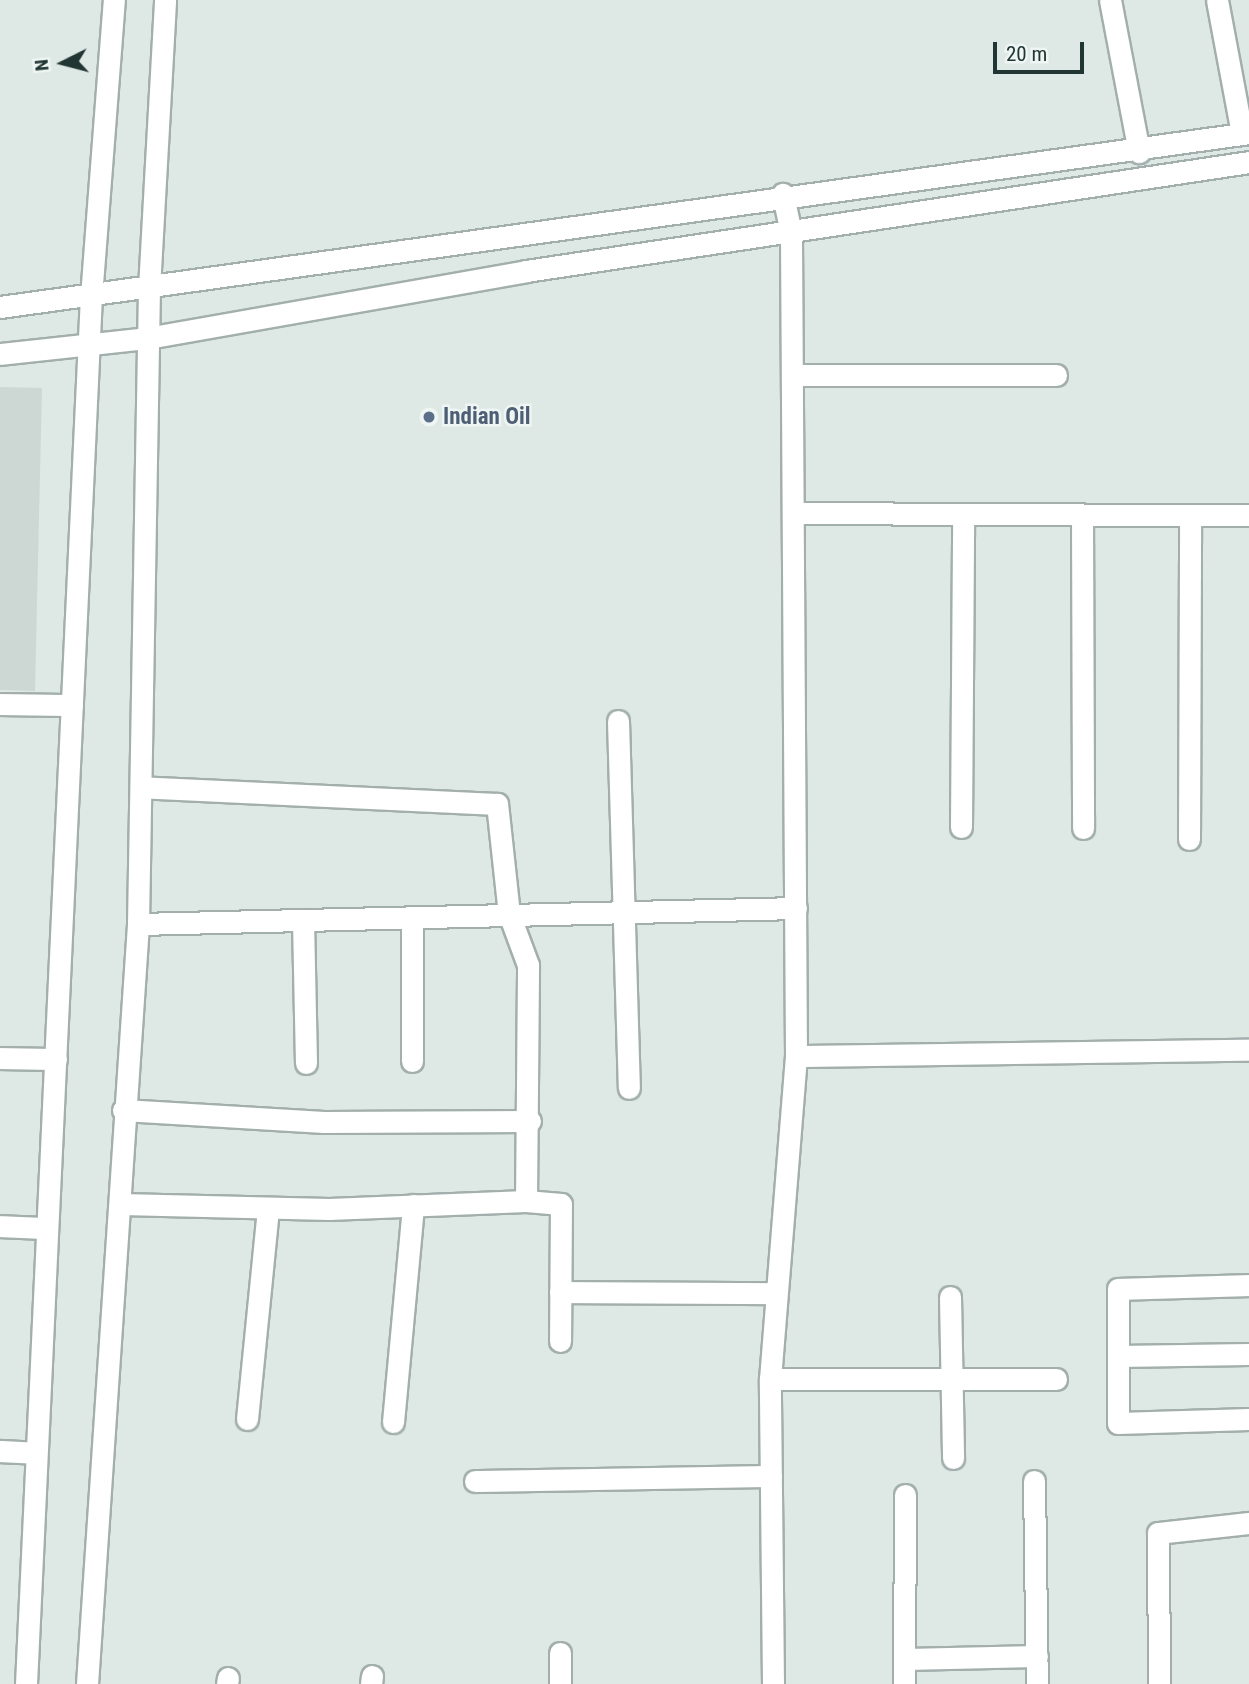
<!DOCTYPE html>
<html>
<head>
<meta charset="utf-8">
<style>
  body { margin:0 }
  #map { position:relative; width:1249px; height:1684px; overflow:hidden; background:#dee8e5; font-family:"Roboto Condensed",sans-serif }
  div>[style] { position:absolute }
  .built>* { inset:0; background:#cdd8d4 }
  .roads { filter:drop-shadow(2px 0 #a2afac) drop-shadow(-2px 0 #a2afac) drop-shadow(0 2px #a2afac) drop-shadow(0 -2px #a2afac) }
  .minor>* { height:21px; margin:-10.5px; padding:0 10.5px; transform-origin:10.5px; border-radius:10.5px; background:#fff }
  .dots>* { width:19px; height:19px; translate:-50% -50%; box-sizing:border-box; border:4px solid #eef5f3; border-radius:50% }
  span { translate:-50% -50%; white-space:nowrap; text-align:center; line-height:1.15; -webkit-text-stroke:5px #eef5f3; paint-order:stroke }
  .service-label { font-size:23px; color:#4e5e75; font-weight:700 }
  .left { translate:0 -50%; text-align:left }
  .north { position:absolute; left:28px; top:28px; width:70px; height:70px; -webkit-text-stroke:5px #eef5f3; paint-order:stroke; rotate:264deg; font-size:19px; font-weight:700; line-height:28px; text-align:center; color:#213633 }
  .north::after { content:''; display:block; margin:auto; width:24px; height:32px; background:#213633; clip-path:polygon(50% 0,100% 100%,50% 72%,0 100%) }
  .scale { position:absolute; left:993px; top:42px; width:91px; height:32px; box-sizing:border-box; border:4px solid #213633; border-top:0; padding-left:9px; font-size:21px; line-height:24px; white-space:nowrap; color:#213633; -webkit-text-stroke:5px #eef5f3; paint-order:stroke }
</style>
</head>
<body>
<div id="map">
  <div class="built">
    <div style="clip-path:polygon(0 387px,42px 388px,35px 691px,0 690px)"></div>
  </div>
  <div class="roads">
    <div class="minor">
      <div style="left:1110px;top:0;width:155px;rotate:79.2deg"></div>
      <div style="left:1217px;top:0;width:136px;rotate:79.4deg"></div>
      <div style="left:0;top:307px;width:1261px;rotate:-7.93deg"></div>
      <div style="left:0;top:354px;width:148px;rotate:-6.2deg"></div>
      <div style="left:147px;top:338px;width:385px;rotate:-10deg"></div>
      <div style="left:526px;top:271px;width:731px;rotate:-8.57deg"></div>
      <div style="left:793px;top:375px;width:263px"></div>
      <div style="left:795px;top:513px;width:454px;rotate:0.3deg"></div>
      <div style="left:1082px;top:515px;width:313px;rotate:89.8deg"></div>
      <div style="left:0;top:704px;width:72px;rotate:0.8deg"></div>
      <div style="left:618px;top:721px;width:367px;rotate:88.3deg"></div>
      <div style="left:961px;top:827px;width:312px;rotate:-89.6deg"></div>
      <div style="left:1189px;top:839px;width:324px;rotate:-89.8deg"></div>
      <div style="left:412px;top:917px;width:144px;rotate:90deg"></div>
      <div style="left:303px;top:920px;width:143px;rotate:88.8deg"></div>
      <div style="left:138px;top:924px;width:658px;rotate:-1.39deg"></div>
      <div style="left:796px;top:1056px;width:453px;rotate:-0.8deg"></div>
      <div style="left:0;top:1058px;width:56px;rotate:1deg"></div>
      <div style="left:123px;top:1110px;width:201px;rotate:3.4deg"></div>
      <div style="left:324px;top:1122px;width:206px;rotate:-0.3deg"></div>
      <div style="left:526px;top:1201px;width:35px;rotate:5deg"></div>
      <div style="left:561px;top:1204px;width:137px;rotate:90.4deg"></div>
      <div style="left:121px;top:1204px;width:208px;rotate:1.4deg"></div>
      <div style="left:329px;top:1209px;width:197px;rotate:-2.3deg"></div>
      <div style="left:526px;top:1201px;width:236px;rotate:-89.5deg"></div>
      <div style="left:528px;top:965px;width:54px;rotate:-110.4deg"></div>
      <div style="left:509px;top:914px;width:111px;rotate:-96.2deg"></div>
      <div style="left:497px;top:804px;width:356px;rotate:-177.3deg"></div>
      <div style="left:0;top:1226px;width:44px;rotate:2.6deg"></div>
      <div style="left:1249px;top:1285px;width:131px;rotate:178.3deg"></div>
      <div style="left:1118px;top:1289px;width:134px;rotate:90deg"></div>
      <div style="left:1118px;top:1423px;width:131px;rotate:-1.7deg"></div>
      <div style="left:560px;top:1292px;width:216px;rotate:0.3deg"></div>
      <div style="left:950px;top:1297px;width:161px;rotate:88.9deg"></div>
      <div style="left:1118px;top:1356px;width:131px;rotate:-0.9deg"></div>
      <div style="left:770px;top:1379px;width:286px"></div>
      <div style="left:247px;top:1419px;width:212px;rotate:-84.3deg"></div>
      <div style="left:393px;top:1422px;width:218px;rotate:-84.7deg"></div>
      <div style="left:0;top:1451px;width:34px;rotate:3deg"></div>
      <div style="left:475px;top:1481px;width:296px;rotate:-1deg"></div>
      <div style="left:1034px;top:1481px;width:203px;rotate:89.2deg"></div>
      <div style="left:560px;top:1653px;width:31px;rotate:90deg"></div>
      <div style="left:905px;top:1659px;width:132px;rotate:-1.3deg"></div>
      <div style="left:26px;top:1684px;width:1389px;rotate:-87.32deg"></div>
      <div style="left:91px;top:297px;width:298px;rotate:-85.6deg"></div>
      <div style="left:87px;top:1684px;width:762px;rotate:-86.16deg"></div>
      <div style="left:138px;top:924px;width:636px;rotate:-89.01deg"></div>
      <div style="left:149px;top:288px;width:288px;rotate:-86.8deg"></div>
      <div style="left:227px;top:1684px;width:6px;rotate:-81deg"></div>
      <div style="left:371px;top:1684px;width:8px;rotate:-83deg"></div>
      <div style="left:773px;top:1684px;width:305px;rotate:-90.6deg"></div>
      <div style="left:770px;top:1379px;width:324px;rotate:-85.4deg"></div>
      <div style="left:796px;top:1056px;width:823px;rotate:-90.35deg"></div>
      <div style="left:791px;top:233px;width:40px;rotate:-102deg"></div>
      <div style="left:904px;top:1684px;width:189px;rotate:-89.7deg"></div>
      <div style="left:1159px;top:1684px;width:151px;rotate:-90.4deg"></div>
      <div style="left:1158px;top:1533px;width:92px;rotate:-6.3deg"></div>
    </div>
  </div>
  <div class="dots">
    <div style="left:429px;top:417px;background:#5c6f8a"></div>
  </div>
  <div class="service-label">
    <span class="left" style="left:443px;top:417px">Indian Oil</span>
  </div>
  <div class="north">N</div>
  <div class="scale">20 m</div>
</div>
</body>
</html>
